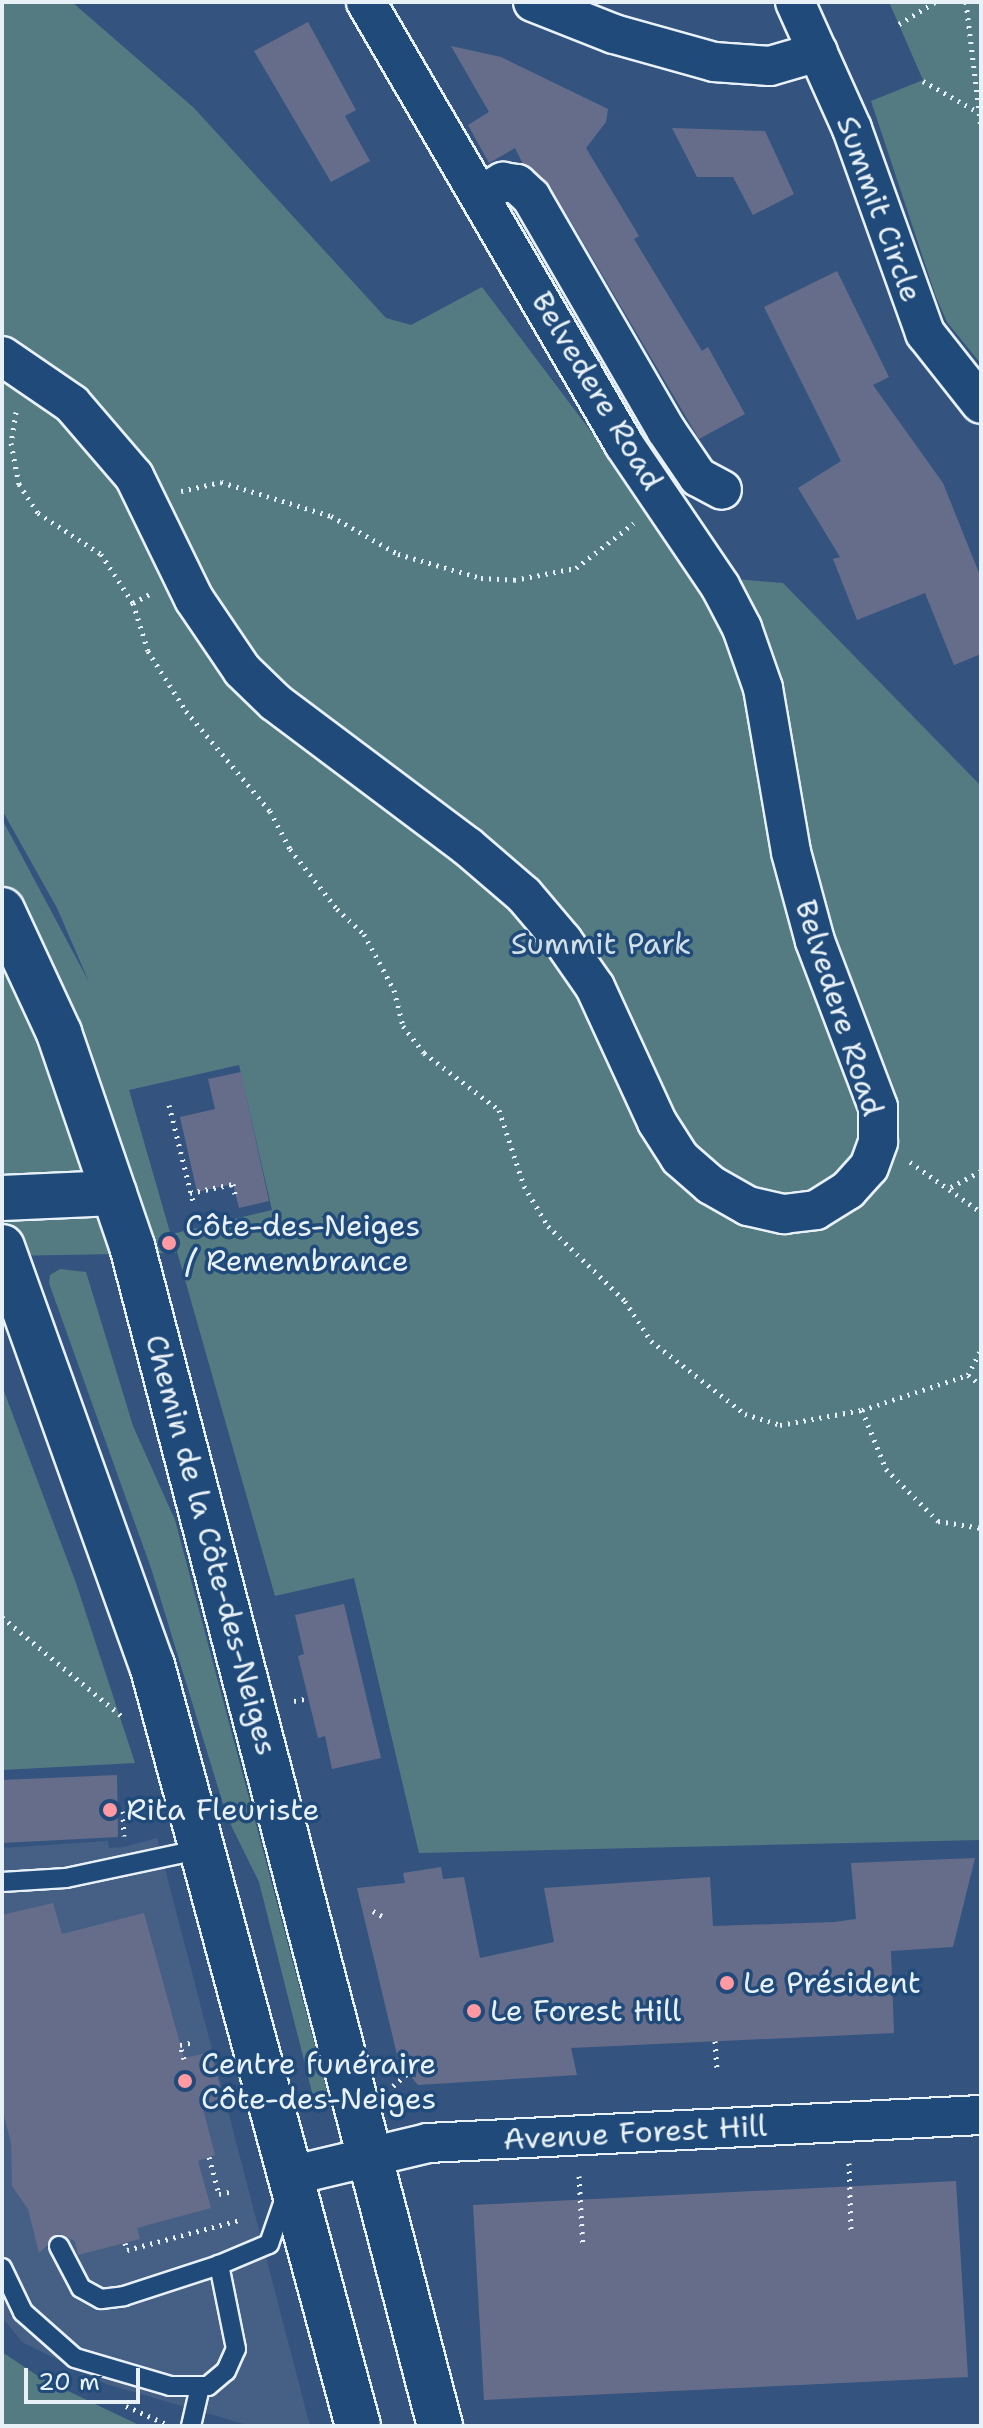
<!DOCTYPE html>
<html>
<head>
<meta charset="utf-8">
<style>
  body { margin:0 }
  #map { position:relative; width:983px; height:2428px; overflow:hidden; background:#34547f; font-family:"Shantell Sans",sans-serif }
  div>[style] { position:absolute }
  .built>* { inset:0; background:#465f85 }
  .green>* { inset:0; background:#547b82 }
  .building>* { inset:0; background:#666d8b }
  .path>* { height:5px; margin-top:-2.5px; transform-origin:0; background:repeating-linear-gradient(90deg,#e8f1f8 0 2px,transparent 0 8px) }
  .roads { filter:drop-shadow(2px 0 #e8f1f8) drop-shadow(-2px 0 #e8f1f8) drop-shadow(0 2px #e8f1f8) drop-shadow(0 -2px #e8f1f8) }
  .lane>* { height:18px; margin:-9px; padding:0 9px; transform-origin:9px; border-radius:9px; background:#1f4a7a }
  .street>* { height:38px; margin:-19px; padding:0 19px; transform-origin:19px; border-radius:19px; background:#1f4a7a }
  .secondary>* { height:44px; margin:-22px; padding:0 22px; transform-origin:22px; border-radius:22px; background:#1f4a7a }
  .dots>* { width:22px; height:22px; translate:-50% -50%; box-sizing:border-box; border:4px solid #1f4a7a; border-radius:50% }
  span { translate:-50% -50%; white-space:nowrap; text-align:center; line-height:1.15; -webkit-text-stroke:7px #1f4a7a; paint-order:stroke }
  .street-label { font-size:30px; color:#e8f1f8 }
  .park-label { font-size:30px; color:#d2dfe6 }
  .poi-label { font-size:30px; color:#e8f1f8 }
  .left { translate:0 -50%; text-align:left }
  .frame { position:absolute; inset:0; border:4px solid #e8f1f8; pointer-events:none }
  .scale { position:absolute; left:24px; top:2368px; width:116px; height:36px; box-sizing:border-box; border:4px solid #e8f1f8; border-top:0; padding-left:10px; font-size:24px; line-height:28px; white-space:nowrap; color:#e8f1f8; -webkit-text-stroke:6px #1f4a7a; paint-order:stroke }
</style>
</head>
<body>
<div id="map">
  <div class="built">
    <div style="clip-path:polygon(157px 1838px,310px 2426px,251px 2426px,106px 2384px,22px 2342px,2px 2317px,2px 1848px,108px 1841px,109px 1848px,124px 1847px)"></div>
  </div>
  <div class="green">
    <div style="clip-path:polygon(2px 2px,72px 2px,194px 108px,386px 318px,411px 325px,482px 287px,700px 576px,783px 583px,981px 786px,981px 1840px,419px 1853px,354px 1578px,275px 1596px,172px 1234px,272px 1210px,239px 1065px,129px 1090px,176px 1253px,2px 1256px,2px 819px,89px 982px,57px 908px,2px 810px)"></div>
    <div style="clip-path:polygon(889px 2px,981px 2px,981px 364px,947px 322px,936px 297px,871px 101px,923px 80px)"></div>
    <div style="clip-path:polygon(60px 1269px,86px 1272px,133px 1426px,175px 1520px,330px 2102px,315px 2104px,259px 1882px,227px 1817px,152px 1571px,49px 1283px,50px 1275px)"></div>
    <div style="clip-path:polygon(2px 1386px,76px 1583px,135px 1763px,2px 1770px)"></div>
    <div style="clip-path:polygon(2px 2352px,41px 2378px,141px 2426px,2px 2426px)"></div>
  </div>
  <div class="building">
    <div style="clip-path:polygon(308px 22px,356px 110px,345px 116px,370px 161px,331px 182px,254px 51px)"></div>
    <div style="clip-path:polygon(451px 46px,501px 57px,608px 109px,606px 122px,586px 148px,639px 236px,634px 239px,702px 351px,708px 347px,745px 414px,699px 439px,550px 186px,523px 164px,515px 148px,489px 163px,468px 125px,489px 112px)"></div>
    <div style="clip-path:polygon(672px 128px,765px 131px,794px 194px,753px 215px,733px 177px,697px 177px)"></div>
    <div style="clip-path:polygon(837px 271px,889px 377px,873px 385px,943px 483px,981px 578px,981px 654px,954px 665px,925px 593px,857px 620px,833px 559px,840px 557px,798px 488px,841px 461px,764px 307px)"></div>
    <div style="clip-path:polygon(241px 1072px,269px 1201px,239px 1208px,233px 1184px,197px 1192px,180px 1117px,215px 1109px,208px 1079px)"></div>
    <div style="clip-path:polygon(344px 1604px,381px 1758px,332px 1769px,325px 1736px,318px 1738px,298px 1656px,304px 1654px,295px 1615px)"></div>
    <div style="clip-path:polygon(117px 1775px,118px 1837px,2px 1843px,2px 1780px)"></div>
    <div style="clip-path:polygon(975px 1858px,953px 1947px,891px 1951px,894px 2033px,571px 2048px,577px 2075px,418px 2085px,399px 2063px,357px 1888px,405px 1883px,403px 1873px,441px 1867px,443px 1879px,464px 1877px,480px 1958px,554px 1942px,544px 1888px,710px 1877px,713px 1926px,834px 1922px,856px 1919px,851px 1863px)"></div>
    <div style="clip-path:polygon(53px 1903px,62px 1934px,144px 1913px,184px 2058px,211px 2052px,223px 2099px,202px 2105px,215px 2155px,198px 2161px,211px 2208px,137px 2228px,140px 2239px,78px 2255px,75px 2241px,60px 2234px,39px 2253px,28px 2209px,12px 2186px,11px 2143px,2px 2108px,2px 1915px)"></div>
    <div style="clip-path:polygon(956px 2181px,968px 2377px,484px 2400px,473px 2205px)"></div>
  </div>
  <div class="path">
    <div style="left:966px;top:2px;width:127px;rotate:83.2deg"></div>
    <div style="left:899px;top:24px;width:42px;rotate:-31.4deg"></div>
    <div style="left:923px;top:81px;width:63px;rotate:29.4deg"></div>
    <div style="left:16px;top:412px;width:31px;rotate:99deg"></div>
    <div style="left:11px;top:443px;width:42px;rotate:79deg"></div>
    <div style="left:19px;top:484px;width:35px;rotate:57deg"></div>
    <div style="left:38px;top:513px;width:75px;rotate:33.1deg"></div>
    <div style="left:101px;top:554px;width:59px;rotate:56.9deg"></div>
    <div style="left:133px;top:603px;width:50px;rotate:72.6deg"></div>
    <div style="left:148px;top:651px;width:71px;rotate:57.7deg"></div>
    <div style="left:186px;top:711px;width:131px;rotate:50deg"></div>
    <div style="left:270px;top:811px;width:43px;rotate:62.2deg"></div>
    <div style="left:290px;top:849px;width:76px;rotate:51.9deg"></div>
    <div style="left:337px;top:909px;width:37px;rotate:43deg"></div>
    <div style="left:364px;top:934px;width:64px;rotate:61.8deg"></div>
    <div style="left:394px;top:990px;width:37px;rotate:76deg"></div>
    <div style="left:403px;top:1026px;width:34px;rotate:52deg"></div>
    <div style="left:424px;top:1053px;width:94px;rotate:37.2deg"></div>
    <div style="left:499px;top:1110px;width:80px;rotate:71.8deg"></div>
    <div style="left:524px;top:1186px;width:47px;rotate:59deg"></div>
    <div style="left:548px;top:1226px;width:107px;rotate:44.2deg"></div>
    <div style="left:625px;top:1301px;width:48px;rotate:57deg"></div>
    <div style="left:651px;top:1341px;width:119px;rotate:37.8deg"></div>
    <div style="left:745px;top:1414px;width:37px;rotate:17deg"></div>
    <div style="left:780px;top:1425px;width:83px;rotate:-10.4deg"></div>
    <div style="left:862px;top:1410px;width:112px;rotate:-18.3deg"></div>
    <div style="left:968px;top:1375px;width:16px;rotate:38deg"></div>
    <div style="left:181px;top:491px;width:41px;rotate:-12.7deg"></div>
    <div style="left:221px;top:482px;width:115px;rotate:17.2deg"></div>
    <div style="left:331px;top:516px;width:77px;rotate:29.6deg"></div>
    <div style="left:398px;top:554px;width:86px;rotate:16.1deg"></div>
    <div style="left:481px;top:578px;width:33px;rotate:3deg"></div>
    <div style="left:514px;top:580px;width:63px;rotate:-11deg"></div>
    <div style="left:576px;top:568px;width:73px;rotate:-37.8deg"></div>
    <div style="left:133px;top:603px;width:19px;rotate:-28deg"></div>
    <div style="left:169px;top:1105px;width:103px;rotate:76deg"></div>
    <div style="left:910px;top:1162px;width:87px;rotate:35.2deg"></div>
    <div style="left:951px;top:1187px;width:34px;rotate:-28deg"></div>
    <div style="left:190px;top:1193px;width:44px;rotate:-11.8deg"></div>
    <div style="left:233px;top:1184px;width:10px;rotate:79deg"></div>
    <div style="left:968px;top:1375px;width:29px;rotate:-63deg"></div>
    <div style="left:862px;top:1410px;width:64px;rotate:67.9deg"></div>
    <div style="left:886px;top:1469px;width:74px;rotate:45deg"></div>
    <div style="left:938px;top:1521px;width:44px;rotate:9.2deg"></div>
    <div style="left:2px;top:1617px;width:158px;rotate:39.6deg"></div>
    <div style="left:294px;top:1701px;width:15px;rotate:-11deg"></div>
    <div style="left:118px;top:1811px;width:5px"></div>
    <div style="left:123px;top:1811px;width:25px;rotate:88deg"></div>
    <div style="left:373px;top:1911px;width:13px;rotate:29deg"></div>
    <div style="left:715px;top:2041px;width:30px;rotate:86deg"></div>
    <div style="left:184px;top:2059px;width:15px;rotate:-106deg"></div>
    <div style="left:180px;top:2045px;width:14px;rotate:-12deg"></div>
    <div style="left:393px;top:2086px;width:18px;rotate:-41deg"></div>
    <div style="left:209px;top:2157px;width:38px;rotate:75deg"></div>
    <div style="left:219px;top:2194px;width:14px;rotate:-12deg"></div>
    <div style="left:849px;top:2163px;width:69px;rotate:88.3deg"></div>
    <div style="left:579px;top:2176px;width:71px;rotate:86.8deg"></div>
    <div style="left:125px;top:2243px;width:7px;rotate:74deg"></div>
    <div style="left:127px;top:2250px;width:117px;rotate:-14.9deg"></div>
    <div style="left:126px;top:2406px;width:42px;rotate:24.1deg"></div>
  </div>
  <div class="roads">
    <div class="lane">
      <div style="left:2px;top:1882px;width:64px;rotate:-3.6deg"></div>
      <div style="left:66px;top:1878px;width:140px;rotate:-12deg"></div>
      <div style="left:59px;top:2246px;width:47px;rotate:62.4deg"></div>
      <div style="left:81px;top:2288px;width:23px;rotate:29deg"></div>
      <div style="left:101px;top:2299px;width:23px;rotate:-7deg"></div>
      <div style="left:124px;top:2296px;width:100px;rotate:-18.1deg"></div>
      <div style="left:2px;top:2268px;width:49px;rotate:64.5deg"></div>
      <div style="left:23px;top:2312px;width:69px;rotate:41.5deg"></div>
      <div style="left:75px;top:2358px;width:99px;rotate:16.4deg"></div>
      <div style="left:170px;top:2386px;width:38px"></div>
      <div style="left:208px;top:2386px;width:23px;rotate:-40deg"></div>
      <div style="left:226px;top:2371px;width:24px;rotate:-66deg"></div>
      <div style="left:236px;top:2349px;width:86px;rotate:-101.4deg"></div>
      <div style="left:219px;top:2265px;width:54px;rotate:-22.8deg"></div>
      <div style="left:269px;top:2244px;width:52px;rotate:-70.9deg"></div>
      <div style="left:191px;top:2426px;width:40px;rotate:-77deg"></div>
    </div>
    <div class="street">
      <div style="left:533px;top:2px;width:87px;rotate:21.6deg"></div>
      <div style="left:614px;top:34px;width:104px;rotate:15.6deg"></div>
      <div style="left:714px;top:62px;width:56px;rotate:4.1deg"></div>
      <div style="left:770px;top:66px;width:50px;rotate:-16.3deg"></div>
      <div style="left:795px;top:2px;width:139px;rotate:65.8deg"></div>
      <div style="left:852px;top:129px;width:217px;rotate:70.3deg"></div>
      <div style="left:925px;top:333px;width:90px;rotate:51.7deg"></div>
      <div style="left:481px;top:195px;width:26px;rotate:-31deg"></div>
      <div style="left:503px;top:182px;width:14px;rotate:8deg"></div>
      <div style="left:517px;top:184px;width:19px;rotate:43deg"></div>
      <div style="left:531px;top:197px;width:269px;rotate:59.9deg"></div>
      <div style="left:666px;top:430px;width:57px;rotate:55.8deg"></div>
      <div style="left:698px;top:477px;width:27px;rotate:28deg"></div>
      <div style="left:2px;top:356px;width:85px;rotate:34.4deg"></div>
      <div style="left:72px;top:404px;width:95px;rotate:49.3deg"></div>
      <div style="left:134px;top:476px;width:137px;rotate:64deg"></div>
      <div style="left:194px;top:599px;width:86px;rotate:55.9deg"></div>
      <div style="left:242px;top:670px;width:46px;rotate:44.1deg"></div>
      <div style="left:275px;top:702px;width:240px;rotate:36.9deg"></div>
      <div style="left:467px;top:846px;width:75px;rotate:40.7deg"></div>
      <div style="left:524px;top:895px;width:60px;rotate:49.7deg"></div>
      <div style="left:563px;top:941px;width:56px;rotate:55.2deg"></div>
      <div style="left:595px;top:987px;width:149px;rotate:65.3deg"></div>
      <div style="left:657px;top:1122px;width:43px;rotate:57.4deg"></div>
      <div style="left:680px;top:1158px;width:41px;rotate:41.1deg"></div>
      <div style="left:711px;top:1185px;width:43px;rotate:29.6deg"></div>
      <div style="left:748px;top:1206px;width:37px;rotate:13deg"></div>
      <div style="left:784px;top:1214px;width:32px;rotate:-7deg"></div>
      <div style="left:816px;top:1210px;width:38px;rotate:-32deg"></div>
      <div style="left:848px;top:1190px;width:31px;rotate:-48deg"></div>
      <div style="left:869px;top:1167px;width:27px;rotate:-70deg"></div>
      <div style="left:878px;top:1142px;width:35px;rotate:-90deg"></div>
      <div style="left:878px;top:1107px;width:178px;rotate:-110.8deg"></div>
      <div style="left:815px;top:941px;width:92px;rotate:-105.1deg"></div>
      <div style="left:791px;top:852px;width:166px;rotate:-99.7deg"></div>
      <div style="left:763px;top:688px;width:64px;rotate:-109.3deg"></div>
      <div style="left:742px;top:628px;width:47px;rotate:-117.6deg"></div>
      <div style="left:720px;top:586px;width:171px;rotate:-124.1deg"></div>
      <div style="left:624px;top:444px;width:512px;rotate:-120.27deg"></div>
      <div style="left:294px;top:2175px;width:138px;rotate:-13.4deg"></div>
      <div style="left:428px;top:2143px;width:554px;rotate:-2.9deg"></div>
    </div>
    <div class="secondary">
      <div style="left:2px;top:910px;width:136px;rotate:65.1deg"></div>
      <div style="left:59px;top:1033px;width:225px;rotate:71.1deg"></div>
      <div style="left:132px;top:1246px;width:1220px;rotate:75.37deg"></div>
      <div style="left:2px;top:1198px;width:112px;rotate:-2.6deg"></div>
      <div style="left:2px;top:1247px;width:444px;rotate:70.3deg"></div>
      <div style="left:152px;top:1665px;width:788px;rotate:74.85deg"></div>
    </div>
  </div>
  <div class="dots">
    <div style="left:169px;top:1243px;background:#ff9aa2"></div>
    <div style="left:110px;top:1810px;background:#ff9aa2"></div>
    <div style="left:727px;top:1983px;background:#ff9aa2"></div>
    <div style="left:474px;top:2011px;background:#ff9aa2"></div>
    <div style="left:185px;top:2081px;background:#ff9aa2"></div>
  </div>
  <div class="street-label">
    <span style="left:879px;top:209px;rotate:70deg">Summit Circle</span>
    <span style="left:597px;top:391px;rotate:59deg">Belvedere Road</span>
    <span style="left:839px;top:1008px;rotate:72deg">Belvedere Road</span>
    <span style="left:211px;top:1545px;rotate:75deg">Chemin de la Côte-des-Neiges</span>
    <span style="left:635px;top:2133px;rotate:-3deg">Avenue Forest Hill</span>
  </div>
  <div class="park-label">
    <span style="left:601px;top:944px">Summit Park</span>
  </div>
  <div class="poi-label">
    <span class="left" style="left:185px;top:1243px">Côte-des-Neiges<br>/ Remembrance</span>
    <span class="left" style="left:126px;top:1810px">Rita Fleuriste</span>
    <span class="left" style="left:743px;top:1983px">Le Président</span>
    <span class="left" style="left:490px;top:2011px">Le Forest Hill</span>
    <span class="left" style="left:201px;top:2081px">Centre funéraire<br>Côte-des-Neiges</span>
  </div>
  <div class="frame"></div>
  <div class="scale">20 m</div>
</div>
</body>
</html>
